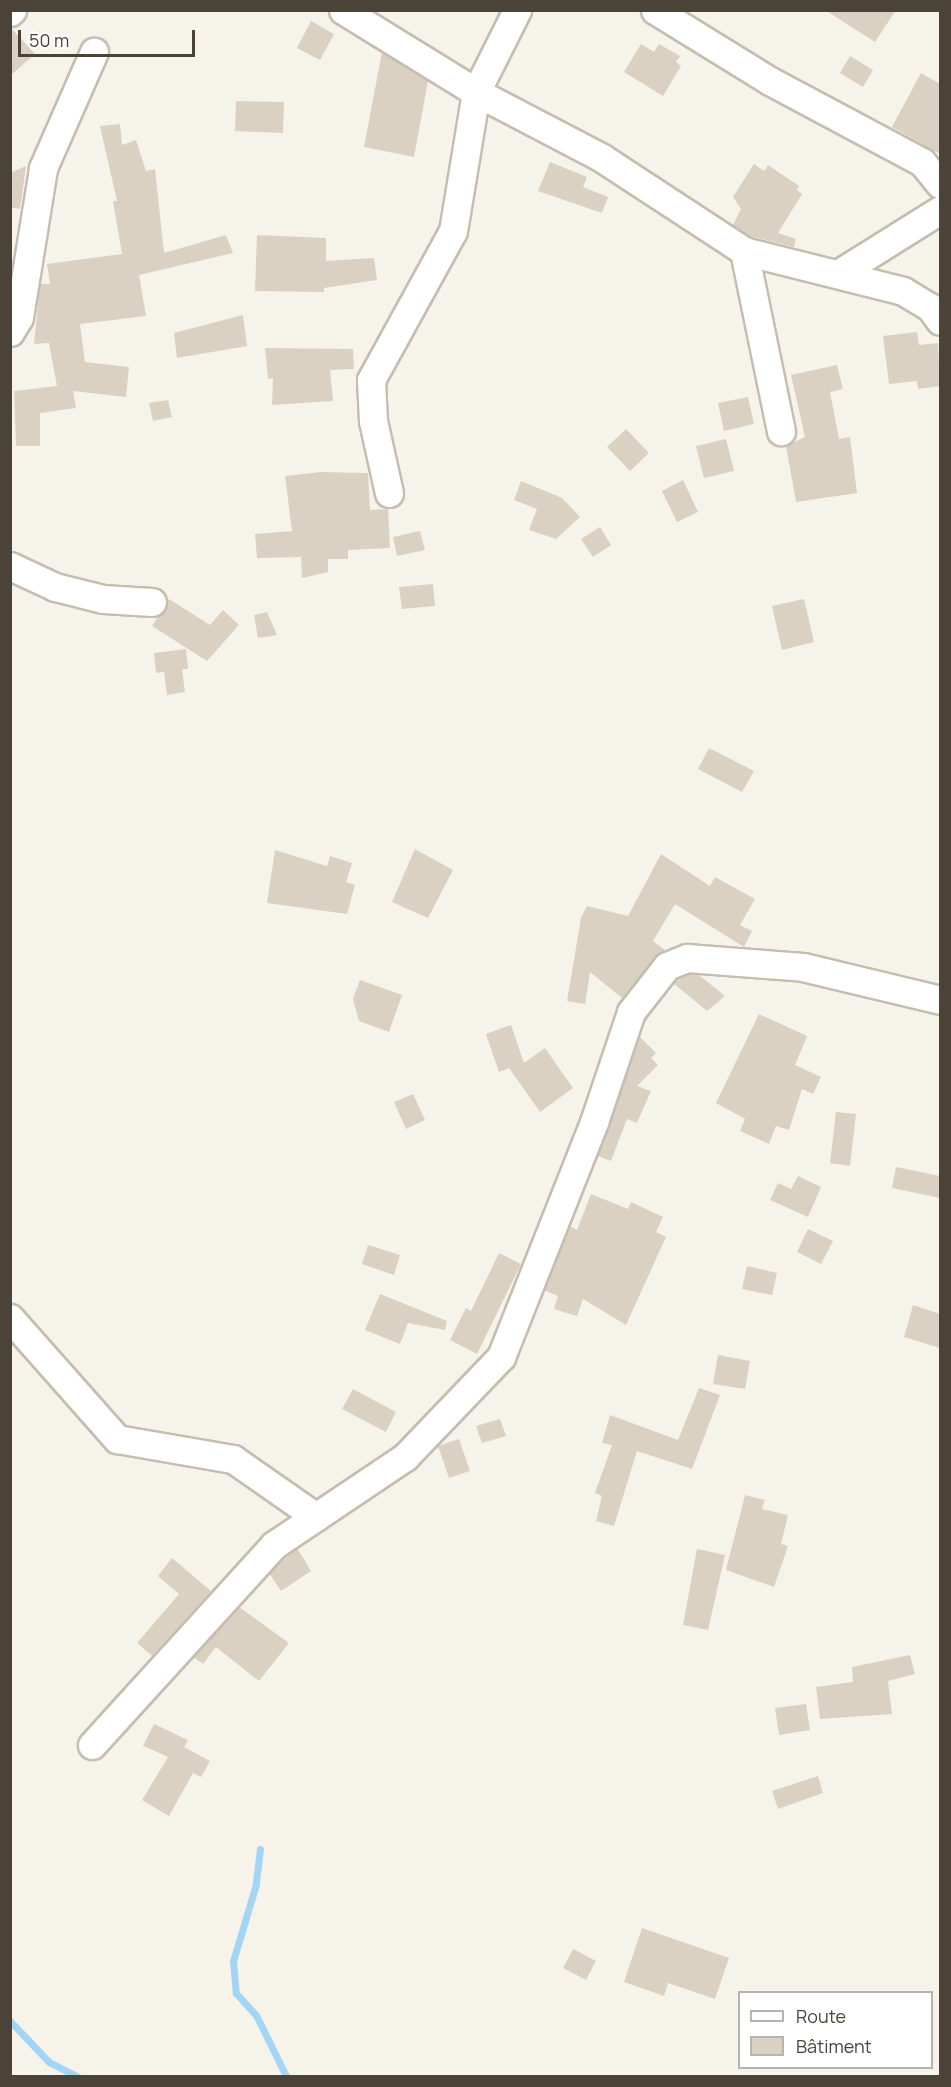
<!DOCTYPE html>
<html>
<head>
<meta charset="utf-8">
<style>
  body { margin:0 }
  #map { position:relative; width:951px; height:2087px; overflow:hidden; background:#f6f3eb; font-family:Manrope,sans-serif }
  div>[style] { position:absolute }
  .stream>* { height:7px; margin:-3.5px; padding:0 3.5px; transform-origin:3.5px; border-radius:3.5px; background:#a5d5f5 }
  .building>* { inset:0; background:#dbd1c2 }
  .roads { filter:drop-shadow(2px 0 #c5bdaf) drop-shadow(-2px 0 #c5bdaf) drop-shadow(0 2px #c5bdaf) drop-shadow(0 -2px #c5bdaf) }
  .minor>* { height:27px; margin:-13.5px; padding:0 13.5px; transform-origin:13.5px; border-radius:13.5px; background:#fff }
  span { translate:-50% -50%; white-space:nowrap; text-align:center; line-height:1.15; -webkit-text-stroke:5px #fff; paint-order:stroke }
  .frame { position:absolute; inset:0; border:12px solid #4b4338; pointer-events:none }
  .legend { position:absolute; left:738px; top:1991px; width:195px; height:78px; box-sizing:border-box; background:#fff; border:2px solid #b7b4af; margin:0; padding:8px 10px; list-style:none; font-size:18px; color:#4b4338 }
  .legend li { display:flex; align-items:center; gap:12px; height:30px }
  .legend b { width:30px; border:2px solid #b7b4af }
  .scale { position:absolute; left:18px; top:30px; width:177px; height:27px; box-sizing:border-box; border:3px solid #4b4338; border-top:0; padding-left:8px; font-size:18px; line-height:21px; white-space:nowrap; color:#4b4338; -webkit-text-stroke:4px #fff; paint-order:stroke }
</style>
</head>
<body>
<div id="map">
  <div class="stream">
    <div style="left:260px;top:1849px;width:35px;rotate:97deg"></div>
    <div style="left:256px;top:1884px;width:80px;rotate:106.6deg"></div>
    <div style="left:233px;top:1961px;width:32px;rotate:85deg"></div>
    <div style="left:236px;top:1993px;width:30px;rotate:48deg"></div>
    <div style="left:256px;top:2015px;width:68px;rotate:63.8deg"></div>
    <div style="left:10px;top:2021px;width:57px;rotate:46.4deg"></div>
    <div style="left:49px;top:2062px;width:31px;rotate:27deg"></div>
  </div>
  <div class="building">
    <div style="clip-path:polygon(825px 10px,896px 10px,875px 42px)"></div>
    <div style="clip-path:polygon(311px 21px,334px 34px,320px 60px,297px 48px)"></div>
    <div style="clip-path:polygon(10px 27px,35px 54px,10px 76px)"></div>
    <div style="clip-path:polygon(641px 44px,654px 52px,659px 44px,680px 56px,676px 62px,681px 66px,663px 96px,624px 72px)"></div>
    <div style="clip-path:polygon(382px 52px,428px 81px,414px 157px,364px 147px)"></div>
    <div style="clip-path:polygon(850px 56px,873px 70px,863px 87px,840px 73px)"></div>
    <div style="clip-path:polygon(921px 73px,940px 84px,940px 154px,892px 127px)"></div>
    <div style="clip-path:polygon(236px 101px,284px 102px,283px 133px,235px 131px)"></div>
    <div style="clip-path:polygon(120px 124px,122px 145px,136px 140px,146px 171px,155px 169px,164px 253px,226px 235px,233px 253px,139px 275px,146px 316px,80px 324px,85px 362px,129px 367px,126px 397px,73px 391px,76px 408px,40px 413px,40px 446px,16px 446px,14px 391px,57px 386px,49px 343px,34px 344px,40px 284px,50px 284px,47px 264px,122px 254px,113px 201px,117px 201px,100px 126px)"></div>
    <div style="clip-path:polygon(550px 162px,587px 177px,583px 187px,608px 197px,602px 213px,538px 191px)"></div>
    <div style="clip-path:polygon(754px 164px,764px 171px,768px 165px,799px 186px,797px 190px,802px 194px,778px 233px,796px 239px,794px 247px,750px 236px,733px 225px,741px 209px,733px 197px)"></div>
    <div style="clip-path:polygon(26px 166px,20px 209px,10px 207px,10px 173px)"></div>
    <div style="clip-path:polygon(257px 235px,326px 238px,326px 261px,374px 258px,377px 280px,324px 288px,324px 292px,255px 291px)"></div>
    <div style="clip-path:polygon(243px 315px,247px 346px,177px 358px,174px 333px)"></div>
    <div style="clip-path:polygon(917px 332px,919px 345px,938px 343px,940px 386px,918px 389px,917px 381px,889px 384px,883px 336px)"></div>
    <div style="clip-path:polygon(265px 348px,353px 349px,354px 369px,330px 370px,333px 401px,272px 405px,273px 378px,268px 379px)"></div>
    <div style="clip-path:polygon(837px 365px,843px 389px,830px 392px,839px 439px,850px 437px,857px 493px,796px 502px,786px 446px,805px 437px,791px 375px)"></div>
    <div style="clip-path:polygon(748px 397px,754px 424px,724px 431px,718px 403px)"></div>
    <div style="clip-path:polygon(168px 400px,172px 417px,153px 421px,149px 403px)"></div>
    <div style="clip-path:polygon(626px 429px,649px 453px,630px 471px,607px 447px)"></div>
    <div style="clip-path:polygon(726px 439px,734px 471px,704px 478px,696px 446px)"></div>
    <div style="clip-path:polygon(321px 472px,368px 473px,370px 510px,388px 509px,390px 548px,348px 550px,348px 559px,328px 559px,328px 572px,302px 578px,301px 557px,257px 558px,255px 534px,292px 531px,285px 476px)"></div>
    <div style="clip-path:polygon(683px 480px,698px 512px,677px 522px,662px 491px)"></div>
    <div style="clip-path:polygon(521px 481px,562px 498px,580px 517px,556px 539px,529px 530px,537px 509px,514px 500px)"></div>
    <div style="clip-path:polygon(600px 527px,611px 545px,593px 557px,581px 539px)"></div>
    <div style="clip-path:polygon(420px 531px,425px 550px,397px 556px,393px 537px)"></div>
    <div style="clip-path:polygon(433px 584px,435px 606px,402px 609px,399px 587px)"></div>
    <div style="clip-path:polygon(169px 599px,210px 625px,223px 610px,239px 625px,207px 661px,152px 626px)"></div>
    <div style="clip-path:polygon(804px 599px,814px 642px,782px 650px,772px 606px)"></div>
    <div style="clip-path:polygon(267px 612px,277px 635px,258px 638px,254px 615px)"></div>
    <div style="clip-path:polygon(186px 649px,188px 669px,182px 669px,185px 692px,167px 695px,164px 672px,156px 673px,154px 653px)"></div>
    <div style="clip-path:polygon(709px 748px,754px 771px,742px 792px,698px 769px)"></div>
    <div style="clip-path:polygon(415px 849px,453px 870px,428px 918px,392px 902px)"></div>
    <div style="clip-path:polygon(275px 850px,327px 866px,330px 856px,352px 863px,346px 882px,355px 885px,347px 914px,267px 903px)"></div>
    <div style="clip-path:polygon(661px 854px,710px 886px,715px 877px,755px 899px,740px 925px,752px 931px,744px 947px,675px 904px,653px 941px,665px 950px,622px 998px,590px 972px,585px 1004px,567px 1001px,581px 918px,587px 906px,628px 916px)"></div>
    <div style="clip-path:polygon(689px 974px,699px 975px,725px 996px,707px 1011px,673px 983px)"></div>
    <div style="clip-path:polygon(360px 980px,402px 995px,389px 1032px,359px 1021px,353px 999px)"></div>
    <div style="clip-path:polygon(759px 1014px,807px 1036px,795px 1065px,821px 1077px,813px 1094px,802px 1089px,789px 1130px,776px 1126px,769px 1144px,740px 1131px,745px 1119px,716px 1103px)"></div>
    <div style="clip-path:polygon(511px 1025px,524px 1063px,545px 1048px,573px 1088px,540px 1112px,509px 1068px,499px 1072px,486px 1034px)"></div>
    <div style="clip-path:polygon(640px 1037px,656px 1053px,651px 1058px,658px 1065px,637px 1086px,651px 1091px,637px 1123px,627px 1119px,611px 1161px,598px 1156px)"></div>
    <div style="clip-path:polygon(413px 1094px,425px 1120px,406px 1129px,394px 1102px)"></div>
    <div style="clip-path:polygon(836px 1112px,856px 1114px,850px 1166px,830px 1163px)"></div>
    <div style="clip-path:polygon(896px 1167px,940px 1176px,940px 1198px,892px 1188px)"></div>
    <div style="clip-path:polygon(798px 1176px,821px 1187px,808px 1217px,770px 1200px,778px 1183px,791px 1189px)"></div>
    <div style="clip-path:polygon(591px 1194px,628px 1209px,631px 1202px,663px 1217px,656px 1232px,666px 1237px,626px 1325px,583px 1299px,577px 1316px,554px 1309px,558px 1296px,544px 1290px,570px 1226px,577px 1230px)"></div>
    <div style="clip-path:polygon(808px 1229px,833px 1241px,821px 1264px,797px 1252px)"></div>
    <div style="clip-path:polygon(368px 1245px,400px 1255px,394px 1275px,362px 1264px)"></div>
    <div style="clip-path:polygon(499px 1253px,521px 1264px,477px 1354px,450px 1340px,466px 1308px,471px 1311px)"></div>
    <div style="clip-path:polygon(747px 1266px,777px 1273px,772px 1295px,742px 1289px)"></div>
    <div style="clip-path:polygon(380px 1294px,447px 1321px,445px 1330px,408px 1323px,400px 1344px,365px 1330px)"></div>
    <div style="clip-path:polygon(913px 1305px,940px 1314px,940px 1348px,904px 1337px)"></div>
    <div style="clip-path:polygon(718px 1355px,750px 1361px,745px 1389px,713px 1384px)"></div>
    <div style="clip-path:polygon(699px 1388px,720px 1395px,692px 1469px,637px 1451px,614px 1526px,596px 1521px,602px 1496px,595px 1493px,612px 1445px,602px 1443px,610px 1415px,678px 1440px)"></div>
    <div style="clip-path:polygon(353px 1389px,396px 1412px,386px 1432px,342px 1409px)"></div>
    <div style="clip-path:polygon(500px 1419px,506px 1436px,482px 1443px,476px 1426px)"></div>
    <div style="clip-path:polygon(459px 1439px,470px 1471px,449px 1478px,438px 1446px)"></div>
    <div style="clip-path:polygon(745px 1495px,765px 1500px,762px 1509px,788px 1515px,781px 1544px,788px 1546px,774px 1587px,726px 1570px)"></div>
    <div style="clip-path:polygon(297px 1548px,311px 1571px,281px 1591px,269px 1573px)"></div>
    <div style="clip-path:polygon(697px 1549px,725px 1555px,708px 1630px,683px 1625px)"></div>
    <div style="clip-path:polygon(172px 1558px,211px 1591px,152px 1656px,137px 1643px,179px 1594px,158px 1576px)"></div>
    <div style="clip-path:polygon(239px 1607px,289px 1643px,259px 1681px,216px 1647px,203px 1664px,193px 1657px)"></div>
    <div style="clip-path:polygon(910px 1655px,915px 1674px,888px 1681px,892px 1714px,820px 1719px,816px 1687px,853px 1682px,852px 1667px)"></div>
    <div style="clip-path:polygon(806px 1704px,810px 1730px,779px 1735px,775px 1708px)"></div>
    <div style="clip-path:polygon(154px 1724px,188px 1740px,184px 1747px,210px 1761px,201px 1777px,193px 1773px,169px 1816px,142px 1800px,168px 1757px,143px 1746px)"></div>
    <div style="clip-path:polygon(818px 1776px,823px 1793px,778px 1809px,772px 1791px)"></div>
    <div style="clip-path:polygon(642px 1928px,729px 1958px,715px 1999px,668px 1983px,664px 1996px,624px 1982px)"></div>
    <div style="clip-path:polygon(573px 1949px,596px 1961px,586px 1980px,563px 1968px)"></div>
  </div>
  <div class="roads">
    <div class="minor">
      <div style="left:343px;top:10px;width:156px;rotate:31.7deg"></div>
      <div style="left:476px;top:92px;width:142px;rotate:27.6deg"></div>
      <div style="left:602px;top:158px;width:170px;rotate:33.2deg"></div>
      <div style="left:744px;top:251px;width:164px;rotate:14.1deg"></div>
      <div style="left:903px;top:291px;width:31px;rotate:31deg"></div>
      <div style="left:930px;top:307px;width:17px;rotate:54deg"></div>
      <div style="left:655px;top:10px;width:135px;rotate:31.7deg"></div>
      <div style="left:770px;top:81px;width:172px;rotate:28.1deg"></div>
      <div style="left:922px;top:162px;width:28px;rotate:51deg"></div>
      <div style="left:10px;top:12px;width:3px;rotate:-45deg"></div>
      <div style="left:744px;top:251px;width:184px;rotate:78.4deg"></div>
      <div style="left:841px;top:272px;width:117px;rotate:-32.1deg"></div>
      <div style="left:10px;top:332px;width:17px;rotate:-59deg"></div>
      <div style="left:19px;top:317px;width:151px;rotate:-80.8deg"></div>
      <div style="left:43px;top:168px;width:127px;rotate:-66.3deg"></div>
      <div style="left:389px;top:493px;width:74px;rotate:-102.5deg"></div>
      <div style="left:373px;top:421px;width:41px;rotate:-92.8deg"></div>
      <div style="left:371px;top:380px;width:170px;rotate:-61.2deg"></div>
      <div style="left:453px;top:231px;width:141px;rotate:-80.6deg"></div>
      <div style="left:476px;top:92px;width:92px;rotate:-63.4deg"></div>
      <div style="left:10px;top:566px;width:50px;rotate:25deg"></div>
      <div style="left:55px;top:587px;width:49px;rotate:14deg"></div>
      <div style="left:103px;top:599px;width:49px;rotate:3.5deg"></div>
      <div style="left:10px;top:1318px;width:162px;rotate:48.5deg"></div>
      <div style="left:117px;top:1439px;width:118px;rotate:9.8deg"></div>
      <div style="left:233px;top:1459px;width:101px;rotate:34.9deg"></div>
      <div style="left:92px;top:1745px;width:270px;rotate:-47.7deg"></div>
      <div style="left:274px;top:1545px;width:158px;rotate:-33.9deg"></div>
      <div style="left:405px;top:1457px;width:139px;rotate:-46.2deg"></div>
      <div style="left:501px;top:1357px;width:253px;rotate:-68.4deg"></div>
      <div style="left:594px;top:1122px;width:116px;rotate:-71.4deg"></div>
      <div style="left:631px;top:1012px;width:58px;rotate:-52deg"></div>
      <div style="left:667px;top:966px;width:22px;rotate:-22deg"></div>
      <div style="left:687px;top:958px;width:116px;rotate:4.4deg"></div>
      <div style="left:803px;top:967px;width:141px;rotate:13.5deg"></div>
    </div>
  </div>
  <div class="frame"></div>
  <ul class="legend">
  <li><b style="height:8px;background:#fff"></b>Route</li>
  <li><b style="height:16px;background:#dbd1c2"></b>Bâtiment</li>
  </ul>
  <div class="scale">50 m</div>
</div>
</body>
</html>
